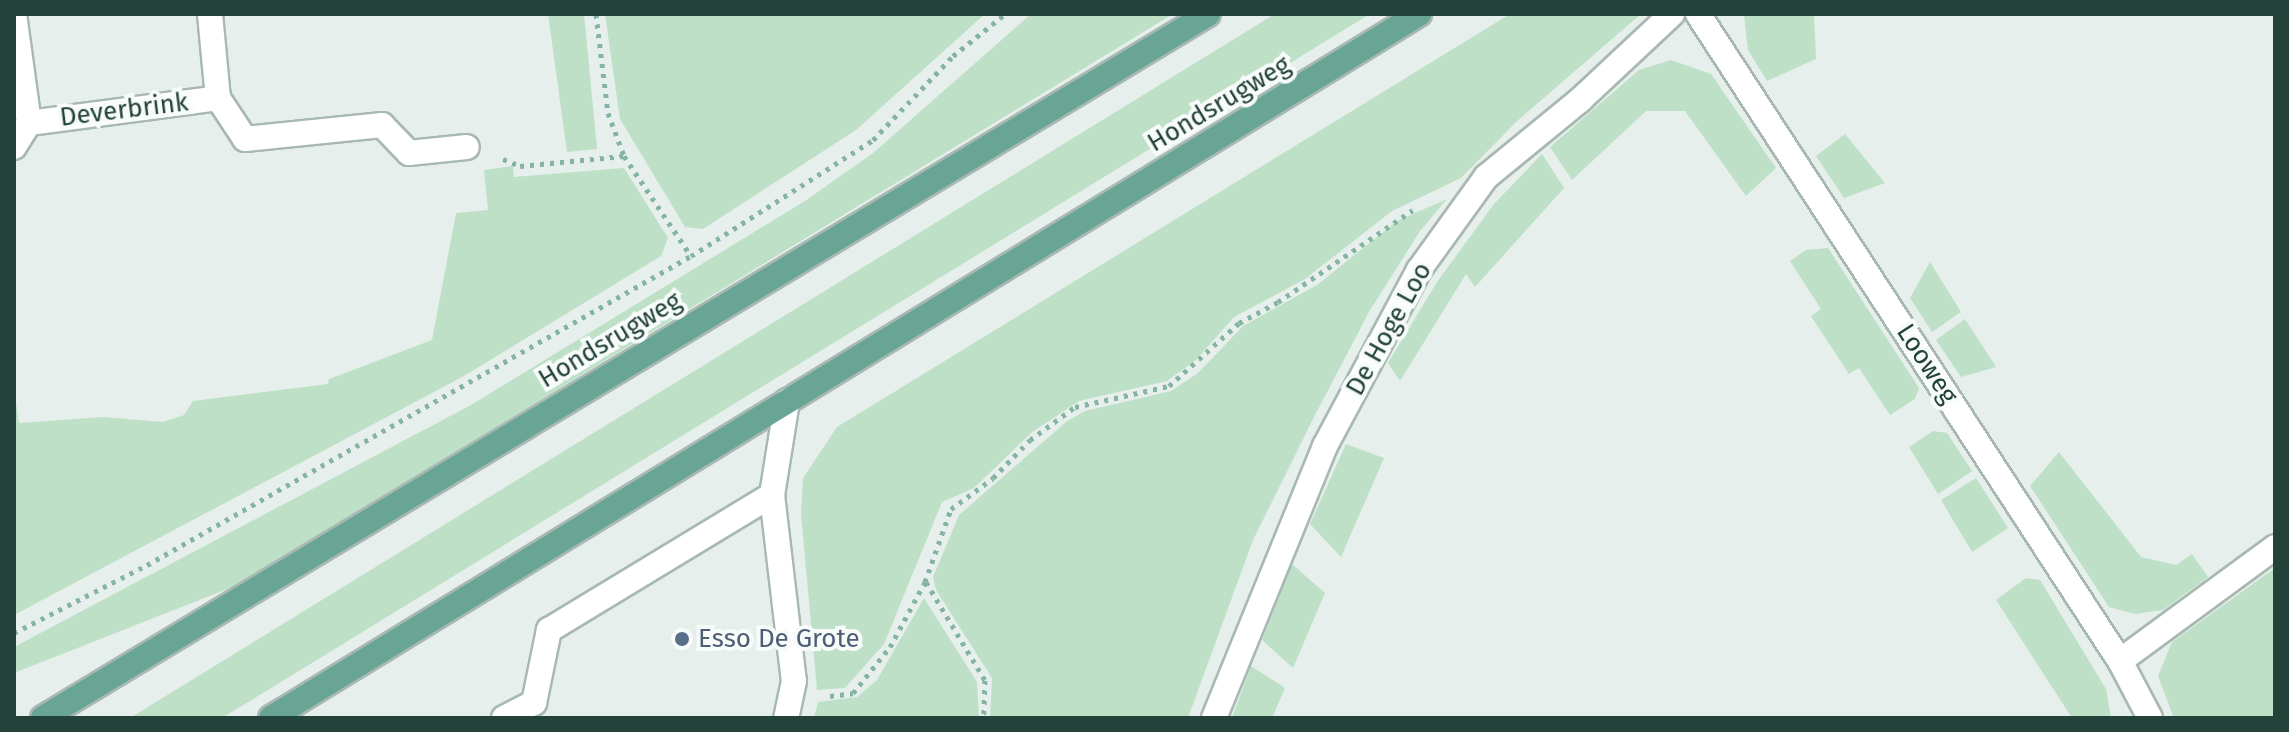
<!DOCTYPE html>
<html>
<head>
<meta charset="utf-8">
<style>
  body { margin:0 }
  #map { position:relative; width:2289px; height:732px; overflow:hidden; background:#e6efeb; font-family:"Fira Sans",sans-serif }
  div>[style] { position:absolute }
  .green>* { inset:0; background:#bee0c7 }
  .path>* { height:5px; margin-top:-2.5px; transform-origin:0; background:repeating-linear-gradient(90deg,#85b3a4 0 4px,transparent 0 10px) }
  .roads { filter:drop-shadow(2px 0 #a8b8b2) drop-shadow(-2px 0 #a8b8b2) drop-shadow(0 2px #a8b8b2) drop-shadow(0 -2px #a8b8b2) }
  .minor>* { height:24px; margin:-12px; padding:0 12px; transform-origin:12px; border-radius:12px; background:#fff }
  .major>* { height:24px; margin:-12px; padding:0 12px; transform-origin:12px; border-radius:12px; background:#69a595 }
  .dots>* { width:22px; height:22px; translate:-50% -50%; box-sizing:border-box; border:4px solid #f7fbf9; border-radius:50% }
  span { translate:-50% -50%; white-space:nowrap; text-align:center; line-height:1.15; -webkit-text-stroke:8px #f7fbf9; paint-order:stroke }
  .street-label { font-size:26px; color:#234239 }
  .service-label { font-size:26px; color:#4e5e75 }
  .left { translate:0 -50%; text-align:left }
  .frame { position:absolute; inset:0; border:16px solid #234239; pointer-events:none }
</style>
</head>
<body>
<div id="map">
  <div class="green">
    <div style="clip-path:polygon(548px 14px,584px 14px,597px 149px,567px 152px)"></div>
    <div style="clip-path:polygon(605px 14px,985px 14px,856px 130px,703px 229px,685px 227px,620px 119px)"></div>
    <div style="clip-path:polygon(1031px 14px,1173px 14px,235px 586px,14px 673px,14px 647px,471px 405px,805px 201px,873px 153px)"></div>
    <div style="clip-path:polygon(1275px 14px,1370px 14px,222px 718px,130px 718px)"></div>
    <div style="clip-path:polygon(1510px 14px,1641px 14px,1516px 122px,1461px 178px,1392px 211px,1305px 279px,1234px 317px,1196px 360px,1167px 381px,1079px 401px,1031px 433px,974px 488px,942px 502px,884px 644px,845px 688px,817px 690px,801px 514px,803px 478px,837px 427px)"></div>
    <div style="clip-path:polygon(1744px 14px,1814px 14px,1816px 59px,1767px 81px,1748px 50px)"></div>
    <div style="clip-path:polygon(1671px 60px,1711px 74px,1776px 168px,1746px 196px,1685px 111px,1646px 111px,1572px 180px,1550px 147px,1639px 70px)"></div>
    <div style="clip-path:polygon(1845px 134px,1885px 183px,1844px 198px,1816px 156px)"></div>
    <div style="clip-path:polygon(1542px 154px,1564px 188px,1475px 287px,1466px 274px,1400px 381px,1388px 363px,1437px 282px,1494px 204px)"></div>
    <div style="clip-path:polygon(513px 166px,514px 177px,624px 168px,668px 238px,661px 256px,464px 376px,14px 615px,14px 389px,19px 423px,103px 417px,163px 422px,184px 415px,193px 401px,328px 384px,329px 379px,432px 340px,456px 213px,488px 210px,484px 170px)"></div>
    <div style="clip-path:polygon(1447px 199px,1420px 231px,1369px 312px,1314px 417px,1253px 540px,1188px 718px,990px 718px,992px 678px,936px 590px,933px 577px,959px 515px,1066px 422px,1085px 411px,1171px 391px,1198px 373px,1243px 326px,1317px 285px,1397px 221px)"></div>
    <div style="clip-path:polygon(1828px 248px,1919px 388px,1915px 399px,1890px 415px,1859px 368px,1849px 374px,1811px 316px,1821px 309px,1790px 261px,1806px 250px)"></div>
    <div style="clip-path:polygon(1930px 262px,1961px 312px,1932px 332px,1910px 298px)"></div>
    <div style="clip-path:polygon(1965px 319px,1996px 367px,1961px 377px,1936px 340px)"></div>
    <div style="clip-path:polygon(1933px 431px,1947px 433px,1972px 471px,1938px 494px,1909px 447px)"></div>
    <div style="clip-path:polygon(1346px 444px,1384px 458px,1341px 557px,1310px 524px)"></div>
    <div style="clip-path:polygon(2059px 452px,2141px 557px,2176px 565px,2192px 554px,2208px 577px,2163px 610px,2135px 614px,2109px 607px,2030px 486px)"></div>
    <div style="clip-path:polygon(1976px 478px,2008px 528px,1972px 552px,1941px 500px)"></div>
    <div style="clip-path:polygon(1292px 564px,1325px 593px,1293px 668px,1262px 640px)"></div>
    <div style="clip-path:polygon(2275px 568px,2275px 718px,2174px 718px,2158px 676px,2172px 642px)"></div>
    <div style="clip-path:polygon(2026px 578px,2040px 580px,2106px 689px,2111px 718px,2072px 718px,1996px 600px)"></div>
    <div style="clip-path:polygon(924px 598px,977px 682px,979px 718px,814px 718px,818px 702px,857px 697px,877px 680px)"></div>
    <div style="clip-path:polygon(1251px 666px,1285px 688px,1272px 718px,1232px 718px)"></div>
  </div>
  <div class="path">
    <div style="left:596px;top:14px;width:100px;rotate:83.1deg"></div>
    <div style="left:608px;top:113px;width:46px;rotate:69.6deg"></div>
    <div style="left:624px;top:156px;width:120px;rotate:56.2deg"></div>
    <div style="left:503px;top:159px;width:18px;rotate:22deg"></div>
    <div style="left:520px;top:166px;width:104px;rotate:-5.5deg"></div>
    <div style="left:926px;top:582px;width:114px;rotate:59deg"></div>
    <div style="left:985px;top:680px;width:38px;rotate:92deg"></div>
    <div style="left:14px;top:633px;width:149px;rotate:-27.1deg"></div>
    <div style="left:147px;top:565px;width:626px;rotate:-29.6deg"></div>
    <div style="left:691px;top:256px;width:216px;rotate:-32.5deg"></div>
    <div style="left:873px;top:140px;width:116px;rotate:-46.4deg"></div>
    <div style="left:953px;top:56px;width:67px;rotate:-38.9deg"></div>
    <div style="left:830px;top:696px;width:23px;rotate:-7deg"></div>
    <div style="left:853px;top:693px;width:59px;rotate:-51.2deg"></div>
    <div style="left:890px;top:647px;width:74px;rotate:-61.7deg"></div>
    <div style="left:925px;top:582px;width:77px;rotate:-70.4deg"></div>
    <div style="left:951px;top:509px;width:52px;rotate:-36.4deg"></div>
    <div style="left:993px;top:478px;width:53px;rotate:-45.8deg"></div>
    <div style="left:1030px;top:440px;width:56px;rotate:-36.3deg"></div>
    <div style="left:1075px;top:407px;width:96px;rotate:-12.6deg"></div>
    <div style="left:1169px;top:386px;width:94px;rotate:-42deg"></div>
    <div style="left:1239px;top:323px;width:44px;rotate:-28.3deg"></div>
    <div style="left:1278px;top:302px;width:163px;rotate:-34.3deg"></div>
  </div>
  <div class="roads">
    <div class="minor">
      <div style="left:14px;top:14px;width:110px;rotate:82.2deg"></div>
      <div style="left:210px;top:14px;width:84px;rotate:84.6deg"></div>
      <div style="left:1698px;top:14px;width:772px;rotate:56.89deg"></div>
      <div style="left:2120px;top:661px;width:64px;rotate:62.2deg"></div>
      <div style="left:14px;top:147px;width:28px;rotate:-58deg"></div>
      <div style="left:29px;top:123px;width:191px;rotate:-7.5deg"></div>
      <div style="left:218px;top:98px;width:49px;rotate:56.6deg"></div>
      <div style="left:245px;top:139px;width:138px;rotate:-5.8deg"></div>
      <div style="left:382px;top:125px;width:39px;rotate:46deg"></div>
      <div style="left:409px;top:153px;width:58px;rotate:-5.9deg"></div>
      <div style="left:772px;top:495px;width:187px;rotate:83.3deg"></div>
      <div style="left:794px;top:681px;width:38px;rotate:102deg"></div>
      <div style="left:2120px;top:661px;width:192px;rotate:-36.3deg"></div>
      <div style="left:504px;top:718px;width:34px;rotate:-27deg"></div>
      <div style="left:534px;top:703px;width:75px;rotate:-78.4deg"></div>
      <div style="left:549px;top:630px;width:261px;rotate:-31.2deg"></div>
      <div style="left:772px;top:495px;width:95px;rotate:-80.9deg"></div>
      <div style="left:1214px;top:718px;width:294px;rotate:-67.8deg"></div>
      <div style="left:1325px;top:446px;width:200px;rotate:-61.9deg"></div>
      <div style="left:1419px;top:270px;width:115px;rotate:-54.2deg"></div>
      <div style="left:1486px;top:177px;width:122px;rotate:-39.3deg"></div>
      <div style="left:1580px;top:100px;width:126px;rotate:-43.1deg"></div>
    </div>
    <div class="major">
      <div style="left:43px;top:718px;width:1361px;rotate:-31.14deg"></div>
      <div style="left:271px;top:718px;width:1347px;rotate:-31.52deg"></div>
    </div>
  </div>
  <div class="dots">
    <div style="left:682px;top:639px;background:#5c6f8a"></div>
  </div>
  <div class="street-label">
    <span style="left:1219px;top:104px;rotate:-31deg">Hondsrugweg</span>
    <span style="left:124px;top:110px;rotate:-7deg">Deverbrink</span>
    <span style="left:1389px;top:329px;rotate:-61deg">De Hoge Loo</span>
    <span style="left:610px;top:340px;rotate:-31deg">Hondsrugweg</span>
    <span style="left:1927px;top:364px;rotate:57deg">Looweg</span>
  </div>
  <div class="service-label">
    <span class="left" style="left:698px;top:639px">Esso De Grote</span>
  </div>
  <div class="frame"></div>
</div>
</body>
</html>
